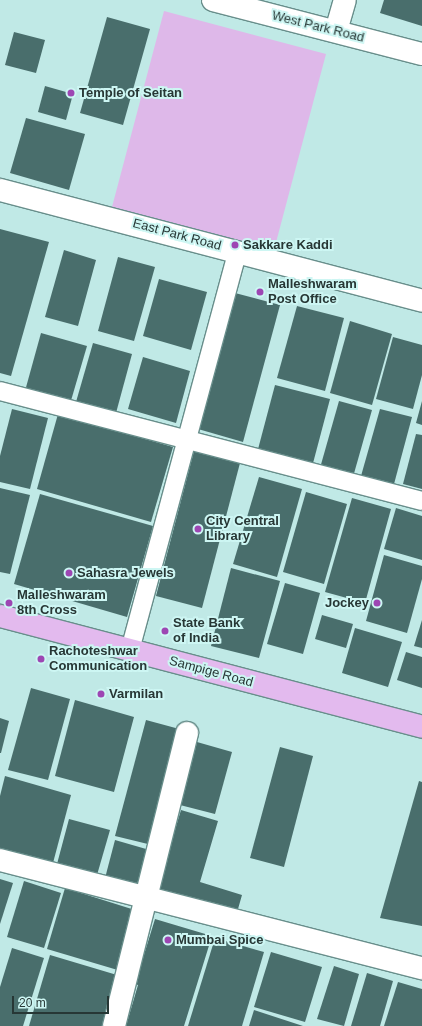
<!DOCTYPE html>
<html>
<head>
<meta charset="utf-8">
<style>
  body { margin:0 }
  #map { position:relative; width:422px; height:1026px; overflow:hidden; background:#c0e9e6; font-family:Helvetica,sans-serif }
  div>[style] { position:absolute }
  .green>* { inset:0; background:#deb8e9 }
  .building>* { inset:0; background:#496e6c }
  .roads { filter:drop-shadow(1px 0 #688e8b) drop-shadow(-1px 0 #688e8b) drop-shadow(0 1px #688e8b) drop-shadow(0 -1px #688e8b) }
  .service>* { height:18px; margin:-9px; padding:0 9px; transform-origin:9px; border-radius:9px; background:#fff }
  .minor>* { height:22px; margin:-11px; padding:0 11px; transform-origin:11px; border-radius:11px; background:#fff }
  .primary>* { height:22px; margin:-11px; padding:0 11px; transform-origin:11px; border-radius:11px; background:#e3baee }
  .dots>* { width:11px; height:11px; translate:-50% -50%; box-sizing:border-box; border:2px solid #cdf6f3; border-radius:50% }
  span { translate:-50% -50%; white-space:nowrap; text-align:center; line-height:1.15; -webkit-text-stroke:4px #cdf6f3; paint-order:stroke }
  .street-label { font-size:13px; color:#273735 }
  .poi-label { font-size:13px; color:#273735; font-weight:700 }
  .left { translate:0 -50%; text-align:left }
  .right { translate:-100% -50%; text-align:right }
  .scale { position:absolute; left:12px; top:996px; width:97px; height:18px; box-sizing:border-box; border:2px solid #273735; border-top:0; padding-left:5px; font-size:12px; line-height:14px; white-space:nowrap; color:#273735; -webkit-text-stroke:3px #cdf6f3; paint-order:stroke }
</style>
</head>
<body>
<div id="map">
  <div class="green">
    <div style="clip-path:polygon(164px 11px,326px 54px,274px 250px,112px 207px)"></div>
  </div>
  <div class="building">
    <div style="clip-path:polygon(384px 0,422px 0,422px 26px,380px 13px)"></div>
    <div style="clip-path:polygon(107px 17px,150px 29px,123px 125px,80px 113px)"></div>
    <div style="clip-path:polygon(14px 32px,45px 40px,36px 73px,5px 65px)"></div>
    <div style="clip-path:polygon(45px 86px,73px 94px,66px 120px,38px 112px)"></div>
    <div style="clip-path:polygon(26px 118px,85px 134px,69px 190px,10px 173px)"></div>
    <div style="clip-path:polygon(0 229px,49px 242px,11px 376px,0 373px)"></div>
    <div style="clip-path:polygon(64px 250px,96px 260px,78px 326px,45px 317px)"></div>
    <div style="clip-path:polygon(118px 257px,155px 267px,134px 341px,98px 331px)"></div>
    <div style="clip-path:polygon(159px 279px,207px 292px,191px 350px,143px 336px)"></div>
    <div style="clip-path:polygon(235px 293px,280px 305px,243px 442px,198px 429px)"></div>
    <div style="clip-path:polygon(297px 306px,344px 318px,325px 391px,277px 378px)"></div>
    <div style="clip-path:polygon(350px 321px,392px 334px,372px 405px,330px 393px)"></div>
    <div style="clip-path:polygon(41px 333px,87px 346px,70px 404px,25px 391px)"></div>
    <div style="clip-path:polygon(393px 337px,422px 345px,422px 375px,413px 409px,376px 399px)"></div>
    <div style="clip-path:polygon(93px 343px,132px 354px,116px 413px,76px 402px)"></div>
    <div style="clip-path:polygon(143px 357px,190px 371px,176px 423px,128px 409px)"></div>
    <div style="clip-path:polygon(275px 385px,330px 399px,312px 467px,257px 453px)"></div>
    <div style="clip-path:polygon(339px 401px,372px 410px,353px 477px,320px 468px)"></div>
    <div style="clip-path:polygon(422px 401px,422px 425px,416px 423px)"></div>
    <div style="clip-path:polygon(12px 409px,48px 418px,30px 489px,0 482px,0 456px)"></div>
    <div style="clip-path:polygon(380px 409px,412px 417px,394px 484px,361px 476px)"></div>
    <div style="clip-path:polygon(58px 414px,173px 447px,151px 522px,37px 489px)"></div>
    <div style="clip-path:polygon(416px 434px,422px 435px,422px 489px,403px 484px)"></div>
    <div style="clip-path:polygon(194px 451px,240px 463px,202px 608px,156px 596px)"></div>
    <div style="clip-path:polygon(259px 477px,302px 489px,277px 577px,233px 564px)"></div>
    <div style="clip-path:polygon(0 488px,30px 495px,10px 574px,0 572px)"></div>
    <div style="clip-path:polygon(306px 492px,347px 504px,324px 584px,283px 572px)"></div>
    <div style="clip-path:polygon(40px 494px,153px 526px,127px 617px,14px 584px)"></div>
    <div style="clip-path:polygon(352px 498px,391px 509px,365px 603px,325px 592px)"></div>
    <div style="clip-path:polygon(396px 508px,422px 516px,422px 560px,384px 549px)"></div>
    <div style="clip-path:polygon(384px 555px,422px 566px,422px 579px,407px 633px,366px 621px)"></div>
    <div style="clip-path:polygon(231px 568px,280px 581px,259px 658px,211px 646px)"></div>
    <div style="clip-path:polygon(285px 583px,320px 593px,303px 654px,267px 644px)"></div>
    <div style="clip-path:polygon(322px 615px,353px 624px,346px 648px,315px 639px)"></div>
    <div style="clip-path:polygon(422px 620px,422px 648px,414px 646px)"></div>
    <div style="clip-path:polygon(355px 628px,402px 642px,388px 687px,342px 673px)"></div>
    <div style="clip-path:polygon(406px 652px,422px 657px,422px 688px,397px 680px)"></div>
    <div style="clip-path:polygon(31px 688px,70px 699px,48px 780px,8px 770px)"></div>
    <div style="clip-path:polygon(75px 700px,134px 717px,114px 792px,55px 776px)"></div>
    <div style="clip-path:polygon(0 718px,9px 721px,1px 753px,0 753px)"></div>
    <div style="clip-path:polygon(146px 720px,183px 730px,152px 845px,115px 836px)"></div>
    <div style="clip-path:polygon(197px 742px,232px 752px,215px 814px,180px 805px)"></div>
    <div style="clip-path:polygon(280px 747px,313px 756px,284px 867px,250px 858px)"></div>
    <div style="clip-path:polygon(5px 776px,71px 795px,53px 863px,0 849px,0 796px)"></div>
    <div style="clip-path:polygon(419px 781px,422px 782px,422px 926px,380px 918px)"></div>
    <div style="clip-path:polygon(181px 810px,218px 821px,200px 882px,242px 895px,236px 916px,156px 893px)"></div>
    <div style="clip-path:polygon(69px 819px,110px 830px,97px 875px,57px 864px)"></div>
    <div style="clip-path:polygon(115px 840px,153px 851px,141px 892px,104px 882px)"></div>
    <div style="clip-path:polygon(0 879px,13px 883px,0 924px)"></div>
    <div style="clip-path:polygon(24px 881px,61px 893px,44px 948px,7px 937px)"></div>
    <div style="clip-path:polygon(65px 888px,138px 911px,121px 971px,47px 949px)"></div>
    <div style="clip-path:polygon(155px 919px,212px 936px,184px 1026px,126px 1026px,138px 985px,135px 984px)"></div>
    <div style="clip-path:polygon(215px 938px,264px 952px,242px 1026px,188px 1026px)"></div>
    <div style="clip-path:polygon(12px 948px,44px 958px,23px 1026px,0 1026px,0 987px)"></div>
    <div style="clip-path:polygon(271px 952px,322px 967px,305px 1022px,254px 1007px)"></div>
    <div style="clip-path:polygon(50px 955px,117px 975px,102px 1026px,29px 1026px)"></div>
    <div style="clip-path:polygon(334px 966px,359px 974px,344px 1026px,317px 1019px)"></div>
    <div style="clip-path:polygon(367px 973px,393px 981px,380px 1026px,351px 1026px)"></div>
    <div style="clip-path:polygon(398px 982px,422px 989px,422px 1026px,384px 1026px)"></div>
    <div style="clip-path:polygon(254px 1010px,303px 1026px,249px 1026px)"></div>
  </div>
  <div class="roads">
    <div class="service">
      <div style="left:0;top:391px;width:436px;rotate:14.6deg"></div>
      <div style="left:130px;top:650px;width:413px;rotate:-74.9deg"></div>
    </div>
    <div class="minor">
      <div style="left:213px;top:0;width:216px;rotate:14.5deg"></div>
      <div style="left:336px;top:31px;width:32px;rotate:-74deg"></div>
      <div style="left:0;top:190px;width:436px;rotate:14.7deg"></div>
      <div style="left:0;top:860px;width:436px;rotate:14.4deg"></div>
      <div style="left:114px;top:1026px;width:302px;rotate:-76deg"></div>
    </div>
    <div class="primary">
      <div style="left:0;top:616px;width:436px;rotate:14.7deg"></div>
    </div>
  </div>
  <div class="dots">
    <div style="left:71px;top:93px;background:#9d46b3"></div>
    <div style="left:235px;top:245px;background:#9d46b3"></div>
    <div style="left:260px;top:292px;background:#9d46b3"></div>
    <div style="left:198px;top:529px;background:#9d46b3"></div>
    <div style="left:69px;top:573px;background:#9d46b3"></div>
    <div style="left:9px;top:603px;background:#9d46b3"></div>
    <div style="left:377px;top:603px;background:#9d46b3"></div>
    <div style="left:165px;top:631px;background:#9d46b3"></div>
    <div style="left:41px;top:659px;background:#9d46b3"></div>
    <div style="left:101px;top:694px;background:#9d46b3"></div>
    <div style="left:168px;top:940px;background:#9d46b3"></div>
  </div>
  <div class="street-label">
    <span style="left:318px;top:27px;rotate:14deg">West Park Road</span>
    <span style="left:177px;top:235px;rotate:15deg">East Park Road</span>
    <span style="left:211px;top:672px;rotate:15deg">Sampige Road</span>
  </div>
  <div class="poi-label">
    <span class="left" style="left:79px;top:93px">Temple of Seitan</span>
    <span class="left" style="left:243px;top:245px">Sakkare Kaddi</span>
    <span class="left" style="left:268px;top:292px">Malleshwaram<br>Post Office</span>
    <span class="left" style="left:206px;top:529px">City Central<br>Library</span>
    <span class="left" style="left:77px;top:573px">Sahasra Jewels</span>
    <span class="left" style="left:17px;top:603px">Malleshwaram<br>8th Cross</span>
    <span class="right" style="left:369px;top:603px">Jockey</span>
    <span class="left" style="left:173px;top:631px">State Bank<br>of India</span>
    <span class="left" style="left:49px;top:659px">Rachoteshwar<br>Communication</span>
    <span class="left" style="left:109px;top:694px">Varmilan</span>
    <span class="left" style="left:176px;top:940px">Mumbai Spice</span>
  </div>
  <div class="scale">20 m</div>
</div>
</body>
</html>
